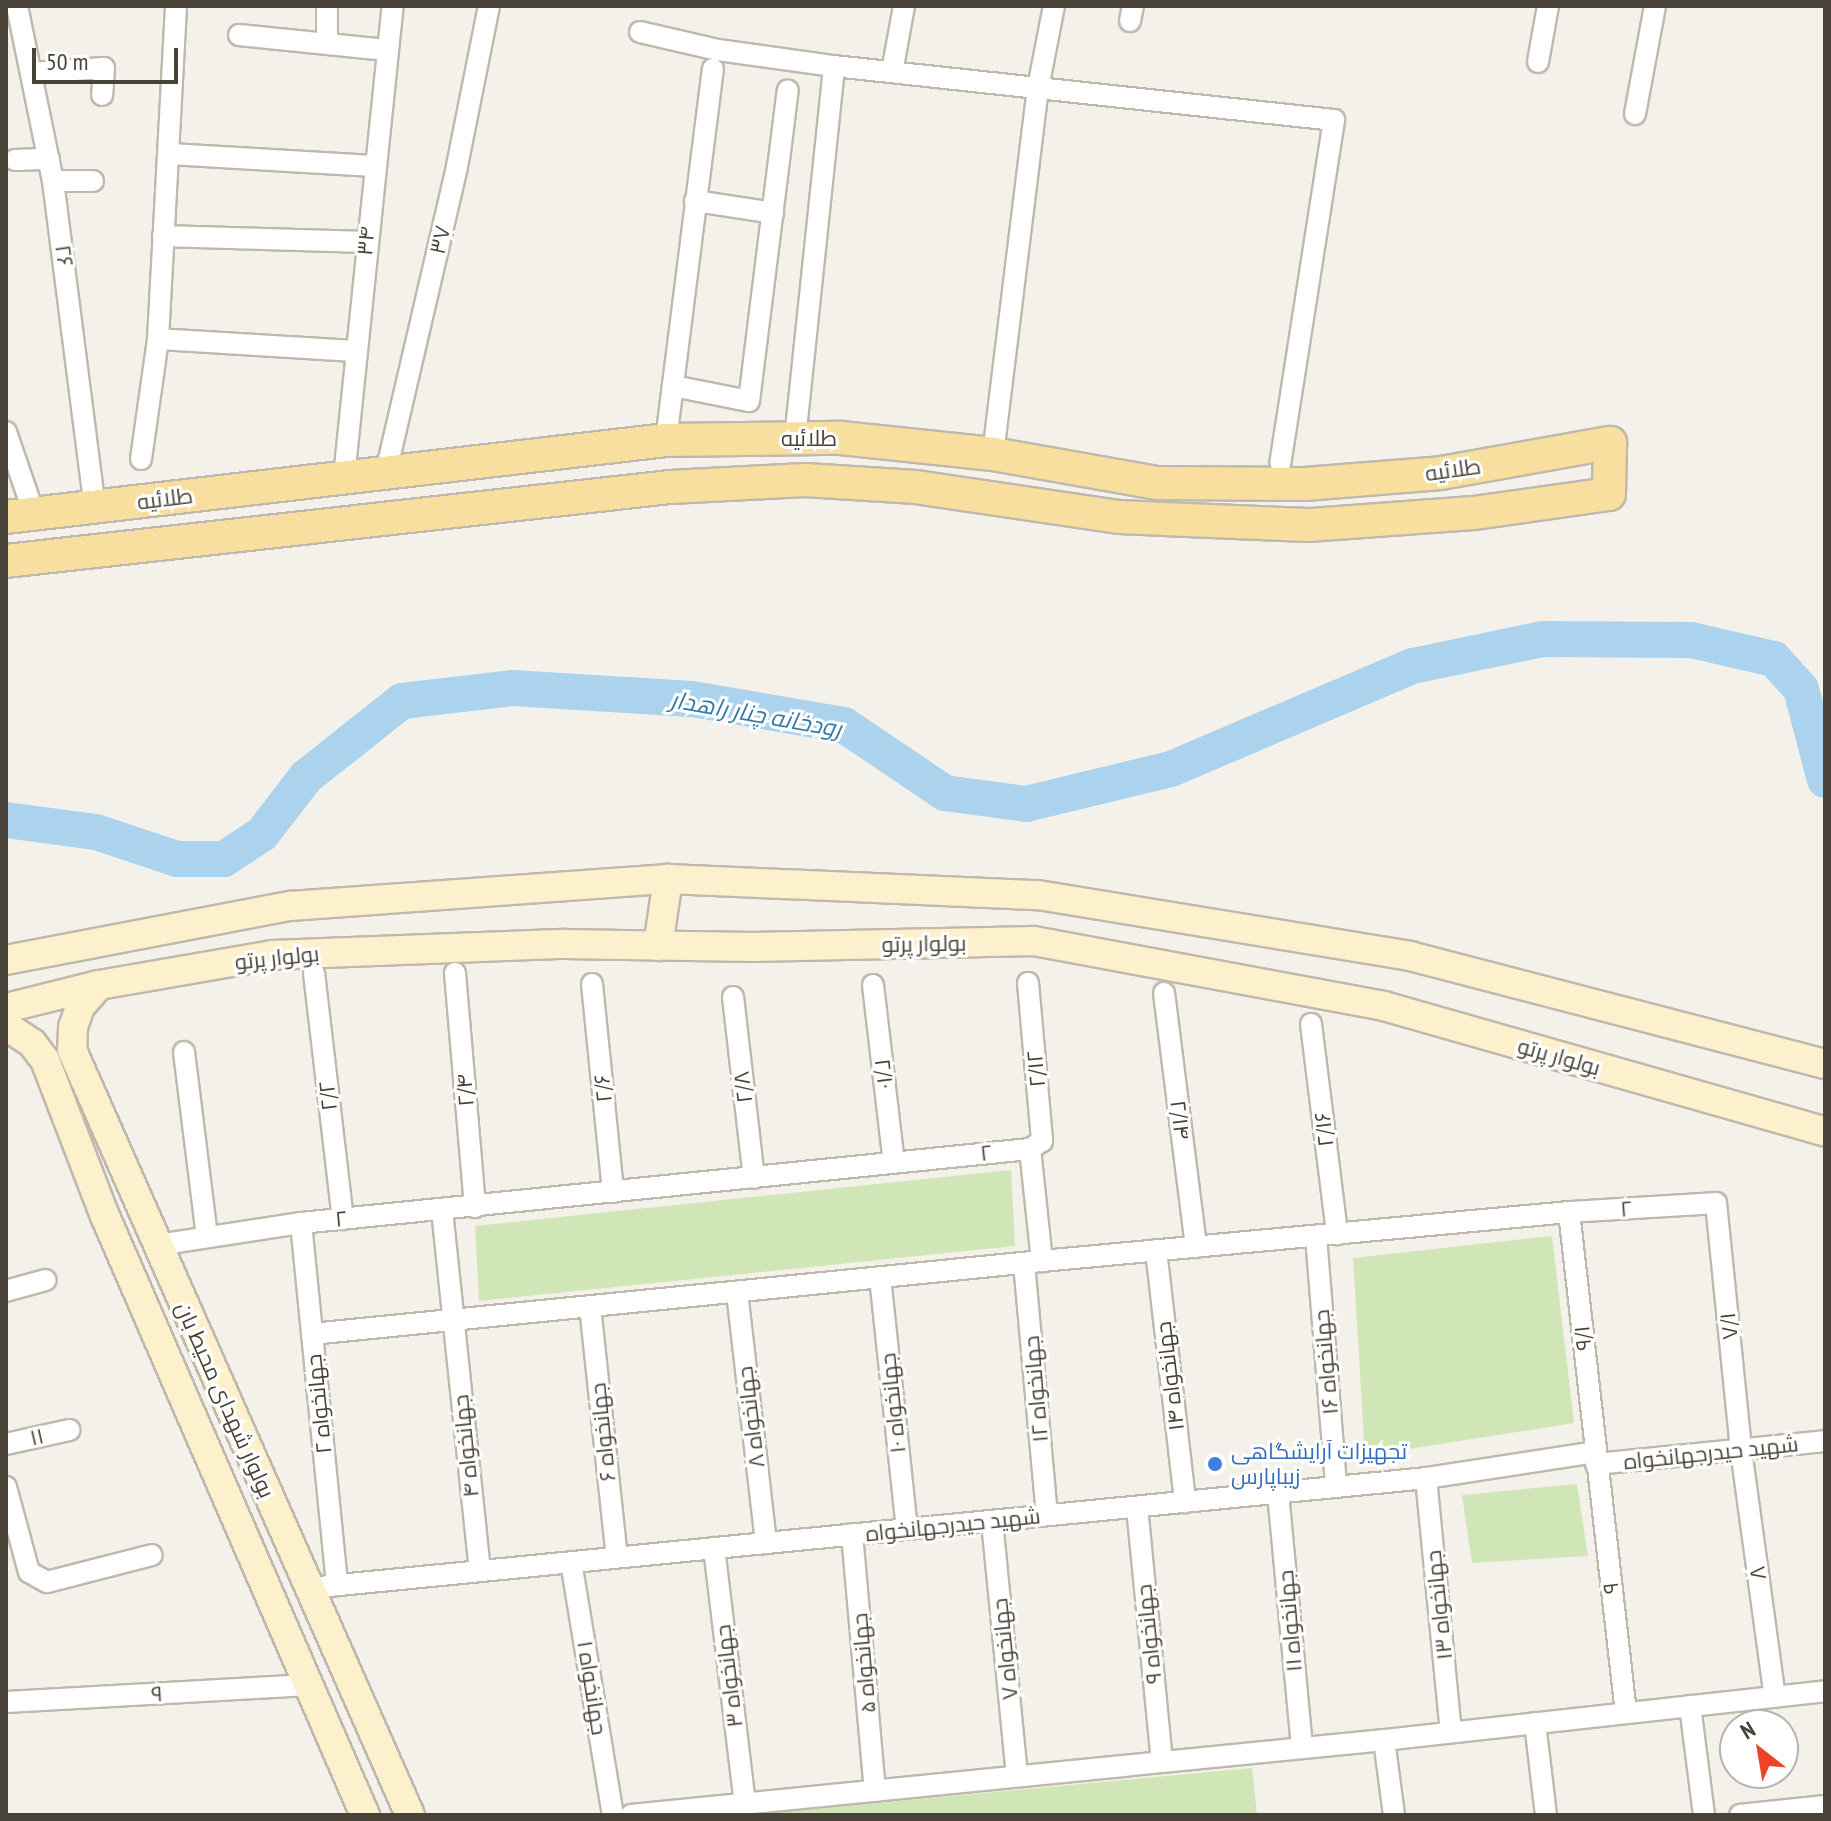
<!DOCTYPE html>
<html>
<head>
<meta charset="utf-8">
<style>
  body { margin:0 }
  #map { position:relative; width:1831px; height:1821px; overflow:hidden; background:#f4f1eb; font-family:"PT Sans Narrow",Cairo,sans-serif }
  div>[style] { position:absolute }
  .green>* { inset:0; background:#d1e6b6 }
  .river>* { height:36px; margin:-18px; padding:0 18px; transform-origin:18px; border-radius:18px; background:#abd3ed }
  .roads { filter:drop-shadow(2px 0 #bfb9ad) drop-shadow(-2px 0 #bfb9ad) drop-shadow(0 2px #bfb9ad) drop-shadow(0 -2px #bfb9ad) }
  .street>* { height:20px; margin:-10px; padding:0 10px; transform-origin:10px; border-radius:10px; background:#fff }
  .secondary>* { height:28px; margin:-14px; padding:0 14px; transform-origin:14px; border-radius:14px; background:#fcf0cd }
  .primary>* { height:32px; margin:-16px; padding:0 16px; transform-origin:16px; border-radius:16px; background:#f8de9f }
  .dots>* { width:22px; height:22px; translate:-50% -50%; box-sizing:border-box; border:4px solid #fff; border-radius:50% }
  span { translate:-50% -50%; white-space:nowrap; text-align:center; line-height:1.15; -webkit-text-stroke:6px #fff; paint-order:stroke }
  .street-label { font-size:22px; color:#484239 }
  .shop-label { font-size:22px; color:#366cbe }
  .left { translate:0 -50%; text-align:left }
  .water-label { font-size:24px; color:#3579a7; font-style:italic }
  .frame { position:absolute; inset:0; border:8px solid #484239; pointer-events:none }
  .north { position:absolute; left:1719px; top:1709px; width:80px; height:80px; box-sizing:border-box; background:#fff; border:2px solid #b6b3b0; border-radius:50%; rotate:329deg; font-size:22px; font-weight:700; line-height:32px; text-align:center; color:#484239 }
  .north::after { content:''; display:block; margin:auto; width:28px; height:36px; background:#ed4328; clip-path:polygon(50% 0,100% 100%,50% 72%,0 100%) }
  .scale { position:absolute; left:32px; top:48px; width:146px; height:36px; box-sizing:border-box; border:4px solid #484239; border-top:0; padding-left:10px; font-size:24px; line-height:28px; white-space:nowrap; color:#484239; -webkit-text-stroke:6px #fff; paint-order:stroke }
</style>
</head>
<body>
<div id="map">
  <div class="green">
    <div style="clip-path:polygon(1011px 1170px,1015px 1246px,479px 1301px,475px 1226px)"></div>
    <div style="clip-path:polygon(1552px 1236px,1574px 1423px,1365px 1456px,1353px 1258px)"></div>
    <div style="clip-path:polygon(1577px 1484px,1588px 1556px,1472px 1563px,1462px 1495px)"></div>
    <div style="clip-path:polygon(1252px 1768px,1257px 1815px,749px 1815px)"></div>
  </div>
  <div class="river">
    <div style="left:6px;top:820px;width:91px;rotate:7.6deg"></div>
    <div style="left:96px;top:832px;width:85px;rotate:18.4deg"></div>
    <div style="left:177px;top:859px;width:47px"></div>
    <div style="left:224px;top:859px;width:45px;rotate:-33.3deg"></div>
    <div style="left:262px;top:834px;width:72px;rotate:-52.3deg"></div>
    <div style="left:306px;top:777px;width:122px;rotate:-38.4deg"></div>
    <div style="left:402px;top:701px;width:112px;rotate:-6.7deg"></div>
    <div style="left:513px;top:688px;width:179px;rotate:3.5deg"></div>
    <div style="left:692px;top:699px;width:154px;rotate:9.7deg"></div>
    <div style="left:844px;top:725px;width:122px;rotate:34deg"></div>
    <div style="left:945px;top:793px;width:82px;rotate:7.7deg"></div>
    <div style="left:1026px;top:804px;width:149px;rotate:-13.6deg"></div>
    <div style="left:1171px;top:769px;width:263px;rotate:-23.1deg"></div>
    <div style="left:1413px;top:666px;width:132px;rotate:-11.8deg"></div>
    <div style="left:1542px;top:639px;width:149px;rotate:0.4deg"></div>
    <div style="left:1691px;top:640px;width:85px;rotate:12.9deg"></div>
    <div style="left:1774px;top:659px;width:40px;rotate:48deg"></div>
    <div style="left:1801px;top:689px;width:94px;rotate:75.2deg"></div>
  </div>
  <div class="roads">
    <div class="street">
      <div style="left:17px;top:6px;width:179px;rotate:78.4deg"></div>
      <div style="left:53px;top:181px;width:330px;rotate:82.7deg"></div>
      <div style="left:1130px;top:21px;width:15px;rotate:-79deg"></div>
      <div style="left:640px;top:32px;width:80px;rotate:13deg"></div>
      <div style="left:718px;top:50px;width:117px;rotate:7.9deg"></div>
      <div style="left:834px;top:66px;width:503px;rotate:6.16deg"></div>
      <div style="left:1334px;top:120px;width:347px;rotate:98.9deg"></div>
      <div style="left:239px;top:35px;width:148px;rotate:5.8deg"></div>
      <div style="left:327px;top:44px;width:38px;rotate:-90deg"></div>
      <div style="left:1538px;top:62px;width:57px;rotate:-79.9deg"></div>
      <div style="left:892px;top:72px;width:67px;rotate:-79.7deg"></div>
      <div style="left:31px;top:73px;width:73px;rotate:-3.9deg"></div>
      <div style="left:104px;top:68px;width:27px;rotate:94deg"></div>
      <div style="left:1635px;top:114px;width:110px;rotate:-79.5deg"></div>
      <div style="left:170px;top:154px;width:204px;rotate:3.4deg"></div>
      <div style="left:15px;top:160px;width:34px;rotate:-2deg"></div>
      <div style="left:53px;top:181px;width:40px"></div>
      <div style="left:695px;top:201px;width:79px;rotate:8.7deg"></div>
      <div style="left:163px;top:236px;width:203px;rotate:1.7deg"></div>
      <div style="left:158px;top:339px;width:199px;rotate:3.5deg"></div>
      <div style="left:673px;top:386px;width:77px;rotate:11.2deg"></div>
      <div style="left:749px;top:401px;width:313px;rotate:-82.9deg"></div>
      <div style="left:6px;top:432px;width:87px;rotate:71.1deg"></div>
      <div style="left:795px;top:439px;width:375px;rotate:-84deg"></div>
      <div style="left:666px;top:440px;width:374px;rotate:-82.8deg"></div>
      <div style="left:993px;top:454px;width:369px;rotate:-83deg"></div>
      <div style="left:1038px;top:88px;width:84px;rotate:-79deg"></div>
      <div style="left:141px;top:459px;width:121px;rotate:-81.9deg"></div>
      <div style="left:158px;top:339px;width:333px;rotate:-86.9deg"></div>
      <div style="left:386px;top:472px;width:314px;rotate:-76.9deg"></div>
      <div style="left:457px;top:166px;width:163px;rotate:-78.7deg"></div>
      <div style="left:344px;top:477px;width:474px;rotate:-84.1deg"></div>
      <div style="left:314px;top:973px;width:248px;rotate:83.3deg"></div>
      <div style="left:455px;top:973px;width:235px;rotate:85.1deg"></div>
      <div style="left:1028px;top:983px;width:159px;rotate:84.9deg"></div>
      <div style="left:1042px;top:1141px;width:14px;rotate:146deg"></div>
      <div style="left:592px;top:984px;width:209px;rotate:84.2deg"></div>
      <div style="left:873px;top:985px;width:179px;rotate:83.3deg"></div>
      <div style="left:1164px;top:993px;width:256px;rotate:82.8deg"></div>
      <div style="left:733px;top:997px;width:182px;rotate:83.4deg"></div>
      <div style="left:1311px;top:1024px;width:212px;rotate:82.9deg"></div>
      <div style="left:184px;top:1052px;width:186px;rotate:82.9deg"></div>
      <div style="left:442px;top:1210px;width:363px;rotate:84deg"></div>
      <div style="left:1569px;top:1212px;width:504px;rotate:83.51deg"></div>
      <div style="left:301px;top:1223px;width:364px;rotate:84.3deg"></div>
      <div style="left:1316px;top:1236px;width:252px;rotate:85.4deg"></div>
      <div style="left:157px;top:1245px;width:146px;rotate:-8.7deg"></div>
      <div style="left:301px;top:1223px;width:733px;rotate:-5.8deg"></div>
      <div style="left:1030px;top:1149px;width:113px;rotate:83.9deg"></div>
      <div style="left:1042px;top:1261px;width:529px;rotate:-5.31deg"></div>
      <div style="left:1569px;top:1212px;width:147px;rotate:-3.5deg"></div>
      <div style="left:1716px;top:1203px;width:248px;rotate:84.2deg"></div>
      <div style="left:1741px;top:1450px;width:249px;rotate:82.2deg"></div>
      <div style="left:1156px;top:1250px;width:254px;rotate:83.4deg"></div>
      <div style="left:1024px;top:1263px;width:253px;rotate:84.8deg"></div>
      <div style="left:880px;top:1277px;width:253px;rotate:83.9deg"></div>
      <div style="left:6px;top:1291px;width:41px;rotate:-15.4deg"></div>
      <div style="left:737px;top:1292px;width:253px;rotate:83.4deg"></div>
      <div style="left:590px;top:1306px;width:252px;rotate:83.9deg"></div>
      <div style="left:312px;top:1334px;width:734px;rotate:-5.71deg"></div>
      <div style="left:6px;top:1444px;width:65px;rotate:-12.5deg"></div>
      <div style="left:1596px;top:1464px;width:230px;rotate:-5.7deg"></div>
      <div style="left:1426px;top:1478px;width:255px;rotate:84.4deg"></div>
      <div style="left:6px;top:1487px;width:88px;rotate:74.9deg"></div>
      <div style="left:29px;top:1572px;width:21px;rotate:29deg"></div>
      <div style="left:47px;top:1582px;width:108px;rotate:-14.4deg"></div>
      <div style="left:1278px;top:1493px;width:256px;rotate:84.6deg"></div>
      <div style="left:1137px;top:1507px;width:256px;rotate:84.4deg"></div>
      <div style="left:992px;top:1521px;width:256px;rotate:84.4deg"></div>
      <div style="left:852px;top:1534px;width:258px;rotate:84.9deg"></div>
      <div style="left:714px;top:1548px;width:258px;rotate:83.1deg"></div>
      <div style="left:571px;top:1562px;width:256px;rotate:80.6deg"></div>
      <div style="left:309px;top:1588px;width:1122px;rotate:-5.62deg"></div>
      <div style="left:1426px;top:1478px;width:171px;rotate:-8.7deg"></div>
      <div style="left:6px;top:1702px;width:302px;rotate:-3.2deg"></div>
      <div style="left:1690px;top:1706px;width:110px;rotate:82.7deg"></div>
      <div style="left:1535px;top:1723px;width:93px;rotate:83.2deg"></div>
      <div style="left:1384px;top:1740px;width:76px;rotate:82.4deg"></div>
      <div style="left:631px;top:1815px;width:757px;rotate:-5.69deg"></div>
      <div style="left:1384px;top:1740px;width:444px;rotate:-6.3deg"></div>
      <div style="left:1740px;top:1815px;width:85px;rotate:-6deg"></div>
    </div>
    <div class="secondary">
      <div style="left:658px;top:946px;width:68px;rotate:-81.5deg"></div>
      <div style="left:6px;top:960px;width:289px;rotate:-10.8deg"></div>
      <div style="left:290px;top:906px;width:379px;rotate:-4.1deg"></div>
      <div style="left:668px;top:879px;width:370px;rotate:2.5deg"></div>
      <div style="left:1038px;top:895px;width:377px;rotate:9.3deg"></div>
      <div style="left:1410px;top:956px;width:429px;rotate:14.6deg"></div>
      <div style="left:99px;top:985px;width:29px;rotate:131deg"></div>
      <div style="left:80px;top:1007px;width:21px;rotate:109deg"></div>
      <div style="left:73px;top:1027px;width:23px;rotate:92deg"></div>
      <div style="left:72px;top:1050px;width:836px;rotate:66.16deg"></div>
      <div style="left:6px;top:1008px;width:96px;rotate:-13.9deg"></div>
      <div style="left:99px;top:985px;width:176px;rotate:-9.8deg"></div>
      <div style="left:272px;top:955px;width:293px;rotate:-2.2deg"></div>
      <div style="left:565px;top:944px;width:189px;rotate:0.9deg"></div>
      <div style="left:754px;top:947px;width:280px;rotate:-1.2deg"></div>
      <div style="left:1034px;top:941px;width:356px;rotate:10.5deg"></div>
      <div style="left:1384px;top:1006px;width:459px;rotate:15.9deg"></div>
      <div style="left:6px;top:1026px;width:31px;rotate:33deg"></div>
      <div style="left:32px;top:1043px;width:21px;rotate:53deg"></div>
      <div style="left:45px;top:1060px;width:167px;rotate:69deg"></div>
      <div style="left:105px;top:1216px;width:653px;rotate:66.54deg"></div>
    </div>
    <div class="primary">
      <div style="left:6px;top:517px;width:664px;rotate:-6.65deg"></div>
      <div style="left:666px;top:440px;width:175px;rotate:-0.7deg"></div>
      <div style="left:841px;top:438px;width:153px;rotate:6deg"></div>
      <div style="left:993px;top:454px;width:168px;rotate:10deg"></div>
      <div style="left:1158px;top:483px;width:147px;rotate:0.4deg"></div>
      <div style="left:1305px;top:484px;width:136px;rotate:-4.6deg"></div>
      <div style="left:1441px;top:473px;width:172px;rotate:-10.1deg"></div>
      <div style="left:1610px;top:443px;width:51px;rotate:91.1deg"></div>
      <div style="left:1609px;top:494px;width:137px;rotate:172deg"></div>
      <div style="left:1473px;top:513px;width:165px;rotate:175.8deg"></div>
      <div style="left:1308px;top:525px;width:189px;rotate:-177.6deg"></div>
      <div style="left:1119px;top:517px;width:205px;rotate:-171.6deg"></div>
      <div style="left:916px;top:487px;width:111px;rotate:-176.4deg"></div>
      <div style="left:805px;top:480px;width:135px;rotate:177deg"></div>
      <div style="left:670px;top:487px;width:668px;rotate:173.64deg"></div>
    </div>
  </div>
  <div class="dots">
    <div style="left:1215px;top:1464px;background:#3f7fe0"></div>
  </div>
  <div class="street-label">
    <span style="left:440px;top:240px;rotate:-77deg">۳۷</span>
    <span style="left:366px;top:241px;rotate:-85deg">۳۴</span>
    <span style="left:64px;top:256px;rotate:82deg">۲۶</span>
    <span style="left:809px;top:439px">طلائیه</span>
    <span style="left:1453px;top:470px;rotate:-8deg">طلائیه</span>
    <span style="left:165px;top:499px;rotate:-7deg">طلائیه</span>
    <span style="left:924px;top:944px;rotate:-1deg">بولوار پرتو</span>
    <span style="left:277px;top:958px;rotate:-6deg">بولوار پرتو</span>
    <span style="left:1559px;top:1057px;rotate:16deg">بولوار پرتو</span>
    <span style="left:1036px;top:1069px;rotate:-95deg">۲/۱۲</span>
    <span style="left:884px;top:1074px;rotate:83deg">۲/۱۰</span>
    <span style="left:743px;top:1087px;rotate:-97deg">۲/۸</span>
    <span style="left:603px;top:1088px;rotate:-96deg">۲/۶</span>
    <span style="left:465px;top:1090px;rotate:-95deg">۲/۴</span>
    <span style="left:328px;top:1096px;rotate:-97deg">۲/۲</span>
    <span style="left:1180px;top:1120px;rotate:83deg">۲/۱۴</span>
    <span style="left:1324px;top:1129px;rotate:-97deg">۲/۱۶</span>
    <span style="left:986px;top:1153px;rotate:-6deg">۲</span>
    <span style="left:1626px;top:1209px;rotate:-4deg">۲</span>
    <span style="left:341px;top:1219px;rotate:-5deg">۲</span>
    <span style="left:1729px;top:1326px;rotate:-96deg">۷/۱</span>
    <span style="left:1583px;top:1338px;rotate:-96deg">۹/۱</span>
    <span style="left:1326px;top:1362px;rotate:-95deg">جهانخواه ۱۶</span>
    <span style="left:1170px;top:1376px;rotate:-97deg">جهانخواه ۱۴</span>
    <span style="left:1036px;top:1389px;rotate:-95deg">جهانخواه ۱۲</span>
    <span style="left:225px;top:1400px;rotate:66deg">بولوار شهدای محیط بان</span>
    <span style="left:893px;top:1403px;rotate:-96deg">جهانخواه ۱۰</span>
    <span style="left:319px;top:1404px;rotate:-96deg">جهانخواه ۲</span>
    <span style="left:751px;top:1417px;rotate:-97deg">جهانخواه ۸</span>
    <span style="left:603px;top:1432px;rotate:-96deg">جهانخواه ۶</span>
    <span style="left:37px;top:1437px;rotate:-13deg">۱۱</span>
    <span style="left:466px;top:1446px;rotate:-96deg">جهانخواه ۴</span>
    <span style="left:1711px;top:1453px;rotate:-6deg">شهید حیدرجهانخواه</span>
    <span style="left:953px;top:1525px;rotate:-6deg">شهید حیدرجهانخواه</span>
    <span style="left:1758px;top:1573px;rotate:82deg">۷</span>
    <span style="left:1611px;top:1588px;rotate:-97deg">۹</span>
    <span style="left:1439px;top:1605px;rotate:-96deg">جهانخواه ۱۳</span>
    <span style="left:1290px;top:1621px;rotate:-95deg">جهانخواه ۱۱</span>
    <span style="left:1149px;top:1634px;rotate:-96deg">جهانخواه ۹</span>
    <span style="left:1005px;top:1649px;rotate:-96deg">جهانخواه ۷</span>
    <span style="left:864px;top:1663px;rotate:-95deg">جهانخواه ۵</span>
    <span style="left:729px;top:1676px;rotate:-97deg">جهانخواه ۳</span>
    <span style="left:592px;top:1688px;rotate:81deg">جهانخواه ۱</span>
    <span style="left:157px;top:1694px;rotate:-3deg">۹</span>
  </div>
  <div class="shop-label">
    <span class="left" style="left:1231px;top:1464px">تجهیزات آرایشگاهی<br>زیباپارس</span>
  </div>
  <div class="water-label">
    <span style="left:756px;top:714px;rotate:10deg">رودخانه چنار راهدار</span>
  </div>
  <div class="frame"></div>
  <div class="north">N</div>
  <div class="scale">50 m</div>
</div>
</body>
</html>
